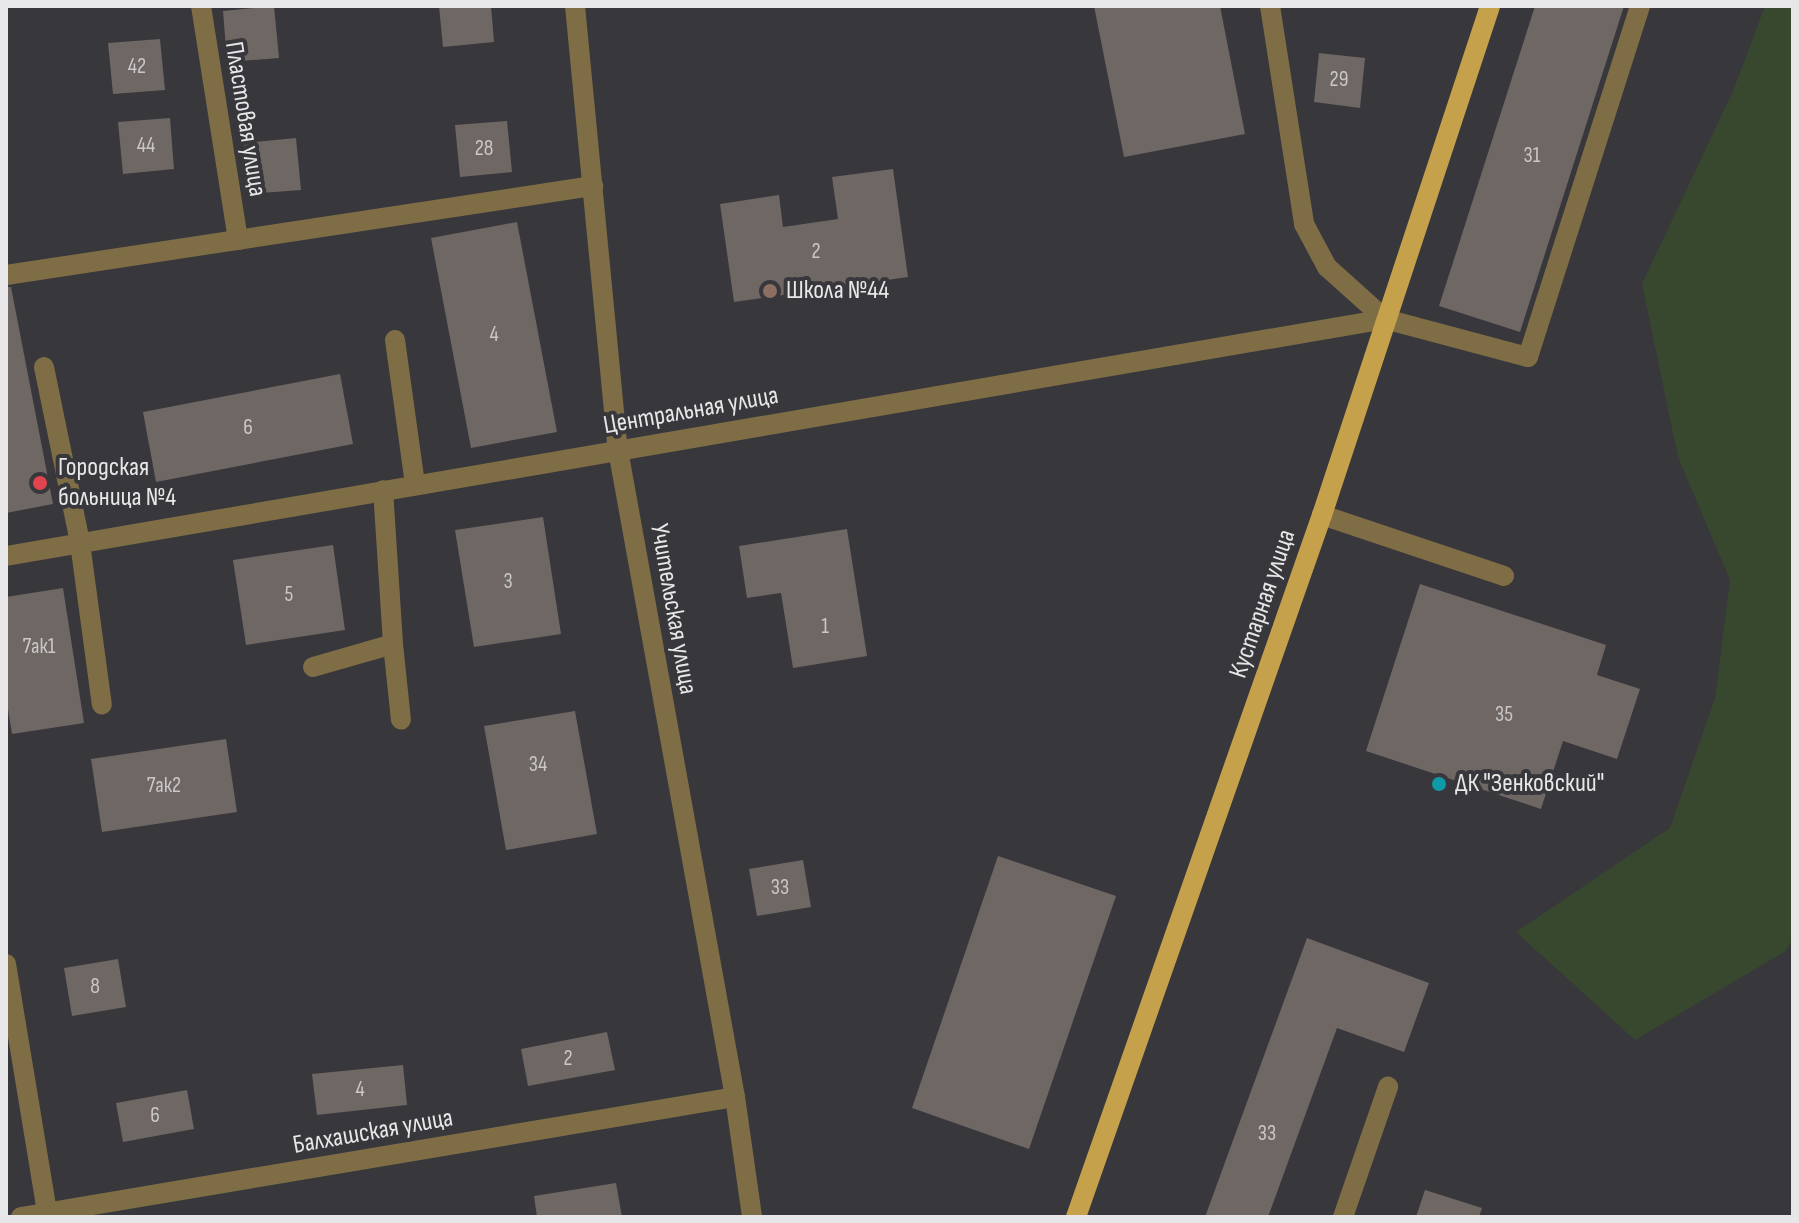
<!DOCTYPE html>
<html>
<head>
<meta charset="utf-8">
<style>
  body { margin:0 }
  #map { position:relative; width:1799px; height:1223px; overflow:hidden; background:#37373c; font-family:"Sofia Sans Condensed",sans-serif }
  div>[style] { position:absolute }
  .green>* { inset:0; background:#38482e }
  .building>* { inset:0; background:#6e6764 }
  .minor>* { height:20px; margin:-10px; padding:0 10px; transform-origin:10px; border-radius:10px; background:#7f6d46 }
  .major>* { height:20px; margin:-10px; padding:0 10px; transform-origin:10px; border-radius:10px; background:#c6a14b }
  .dots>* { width:22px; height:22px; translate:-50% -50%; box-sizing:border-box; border:4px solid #37373c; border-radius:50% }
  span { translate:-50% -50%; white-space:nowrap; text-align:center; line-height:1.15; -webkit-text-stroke:8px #37373c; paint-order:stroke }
  .number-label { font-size:22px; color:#c9c7c8 }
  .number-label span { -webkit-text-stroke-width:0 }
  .street-label { font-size:26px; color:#e7e7ea }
  .poi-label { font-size:26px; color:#e7e7ea }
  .left { translate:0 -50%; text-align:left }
  .frame { position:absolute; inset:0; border:8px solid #e7e7ea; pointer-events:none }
</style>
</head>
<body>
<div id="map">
  <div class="green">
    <div style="clip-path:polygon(1765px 6px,1793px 6px,1793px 938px,1786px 951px,1635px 1040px,1516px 932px,1670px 828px,1715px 698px,1730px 580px,1678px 457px,1642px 284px,1733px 91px)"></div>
  </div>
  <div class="building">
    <div style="clip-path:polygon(274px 6px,279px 58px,227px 62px,223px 11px)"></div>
    <div style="clip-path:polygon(439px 6px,491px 6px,494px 42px,443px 47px)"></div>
    <div style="clip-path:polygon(1094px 6px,1220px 6px,1245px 134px,1124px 157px)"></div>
    <div style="clip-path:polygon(1535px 6px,1624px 6px,1520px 332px,1439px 306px)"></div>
    <div style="clip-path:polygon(160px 39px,165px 90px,113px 94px,108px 43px)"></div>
    <div style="clip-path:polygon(1319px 53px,1365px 58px,1360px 108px,1314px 102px)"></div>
    <div style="clip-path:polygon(170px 118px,174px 169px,123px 174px,118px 122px)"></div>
    <div style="clip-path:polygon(507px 121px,512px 172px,460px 177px,455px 125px)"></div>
    <div style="clip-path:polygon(296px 138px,301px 190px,249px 194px,244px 143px)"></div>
    <div style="clip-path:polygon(893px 169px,908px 277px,734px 302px,720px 204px,779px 195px,783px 227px,838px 219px,832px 177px)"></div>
    <div style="clip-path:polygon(517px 222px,557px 432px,471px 448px,431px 238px)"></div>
    <div style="clip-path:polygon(6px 287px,11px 287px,53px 504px,6px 513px)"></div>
    <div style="clip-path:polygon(340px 374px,353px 444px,156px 482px,143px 412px)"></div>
    <div style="clip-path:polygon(543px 517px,561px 634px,474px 647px,455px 530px)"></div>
    <div style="clip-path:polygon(847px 529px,867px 656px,793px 668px,781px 593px,747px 598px,739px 546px)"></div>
    <div style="clip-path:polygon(333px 545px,345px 630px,246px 645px,233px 560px)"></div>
    <div style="clip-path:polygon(1420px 584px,1606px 645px,1597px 675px,1640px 689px,1617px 759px,1563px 741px,1541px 809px,1366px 751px)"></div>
    <div style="clip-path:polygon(63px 588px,84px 723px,12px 734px,6px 697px,6px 597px)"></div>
    <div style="clip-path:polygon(575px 711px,597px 834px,506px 850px,484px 726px)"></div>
    <div style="clip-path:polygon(226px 739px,237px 812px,102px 832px,91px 759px)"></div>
    <div style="clip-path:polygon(998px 856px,1116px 896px,1029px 1149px,912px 1108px)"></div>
    <div style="clip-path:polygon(803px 860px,811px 907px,757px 916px,749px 869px)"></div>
    <div style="clip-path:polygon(1307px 938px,1429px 983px,1404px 1052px,1337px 1028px,1268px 1217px,1205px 1217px)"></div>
    <div style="clip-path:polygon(118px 959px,126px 1007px,72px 1016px,64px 968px)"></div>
    <div style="clip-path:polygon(607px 1032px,615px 1070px,528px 1086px,521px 1049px)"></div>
    <div style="clip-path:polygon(403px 1065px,407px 1105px,317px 1115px,312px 1074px)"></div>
    <div style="clip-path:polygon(187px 1090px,194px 1129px,123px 1142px,116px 1103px)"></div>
    <div style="clip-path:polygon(616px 1183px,622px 1217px,537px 1217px,534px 1196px)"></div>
    <div style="clip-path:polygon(1425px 1190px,1482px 1208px,1479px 1217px,1416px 1217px)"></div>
  </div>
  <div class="minor">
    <div style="left:201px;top:6px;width:237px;rotate:81deg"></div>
    <div style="left:575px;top:6px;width:446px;rotate:84.5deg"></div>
    <div style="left:618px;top:450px;width:657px;rotate:79.75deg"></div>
    <div style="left:735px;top:1097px;width:121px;rotate:81.9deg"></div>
    <div style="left:1270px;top:6px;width:221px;rotate:81.1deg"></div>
    <div style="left:1304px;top:224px;width:49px;rotate:61.9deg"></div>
    <div style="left:1327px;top:267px;width:78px;rotate:41.9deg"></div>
    <div style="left:1385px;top:319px;width:148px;rotate:14.9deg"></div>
    <div style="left:1528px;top:357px;width:368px;rotate:-72.3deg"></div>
    <div style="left:6px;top:275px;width:594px;rotate:-8.62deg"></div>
    <div style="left:395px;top:340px;width:146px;rotate:82.1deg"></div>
    <div style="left:44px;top:367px;width:180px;rotate:78.4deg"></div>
    <div style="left:80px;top:543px;width:163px;rotate:82.3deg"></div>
    <div style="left:1322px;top:515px;width:192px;rotate:18.5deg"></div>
    <div style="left:6px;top:556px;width:1399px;rotate:-9.75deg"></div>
    <div style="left:393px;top:644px;width:76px;rotate:84deg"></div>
    <div style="left:313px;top:667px;width:83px;rotate:-16deg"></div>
    <div style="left:393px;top:644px;width:154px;rotate:-93.7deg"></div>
    <div style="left:6px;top:964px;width:256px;rotate:80.6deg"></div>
    <div style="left:21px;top:1217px;width:724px;rotate:-9.54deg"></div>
    <div style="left:1343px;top:1217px;width:138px;rotate:-70.9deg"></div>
  </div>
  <div class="major">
    <div style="left:1076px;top:1217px;width:744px;rotate:-70.69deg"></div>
    <div style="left:1322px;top:515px;width:536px;rotate:-71.73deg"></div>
  </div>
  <div class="dots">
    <div style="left:770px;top:291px;background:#8d6e63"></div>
    <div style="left:40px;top:483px;background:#e0444e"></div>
    <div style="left:1439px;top:784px;background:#0f9aa8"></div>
  </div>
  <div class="number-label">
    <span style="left:137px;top:67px">42</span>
    <span style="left:1339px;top:80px">29</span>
    <span style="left:146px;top:146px">44</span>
    <span style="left:484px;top:149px">28</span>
    <span style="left:1532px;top:156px">31</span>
    <span style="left:816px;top:252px">2</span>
    <span style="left:494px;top:335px">4</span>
    <span style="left:248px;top:428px">6</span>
    <span style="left:508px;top:582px">3</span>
    <span style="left:289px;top:595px">5</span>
    <span style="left:825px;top:627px">1</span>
    <span style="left:39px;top:647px">7ак1</span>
    <span style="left:1504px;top:715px">35</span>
    <span style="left:538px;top:765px">34</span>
    <span style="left:164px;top:786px">7ак2</span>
    <span style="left:780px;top:888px">33</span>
    <span style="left:95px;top:987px">8</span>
    <span style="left:568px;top:1059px">2</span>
    <span style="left:360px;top:1090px">4</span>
    <span style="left:155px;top:1116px">6</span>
    <span style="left:1267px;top:1134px">33</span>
  </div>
  <div class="street-label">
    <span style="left:245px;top:119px;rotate:81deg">Пластовая улица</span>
    <span style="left:691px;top:411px;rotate:-10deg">Центральная улица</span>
    <span style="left:1263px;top:604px;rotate:-71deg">Кустарная улица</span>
    <span style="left:673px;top:609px;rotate:80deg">Учительская улица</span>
    <span style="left:373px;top:1132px;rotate:-10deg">Балхашская улица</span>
  </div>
  <div class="poi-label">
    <span class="left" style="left:786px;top:291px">Школа №44</span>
    <span class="left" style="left:58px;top:483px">Городская<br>больница №4</span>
    <span class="left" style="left:1455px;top:784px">ДК "Зенковский"</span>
  </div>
  <div class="frame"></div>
</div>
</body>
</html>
